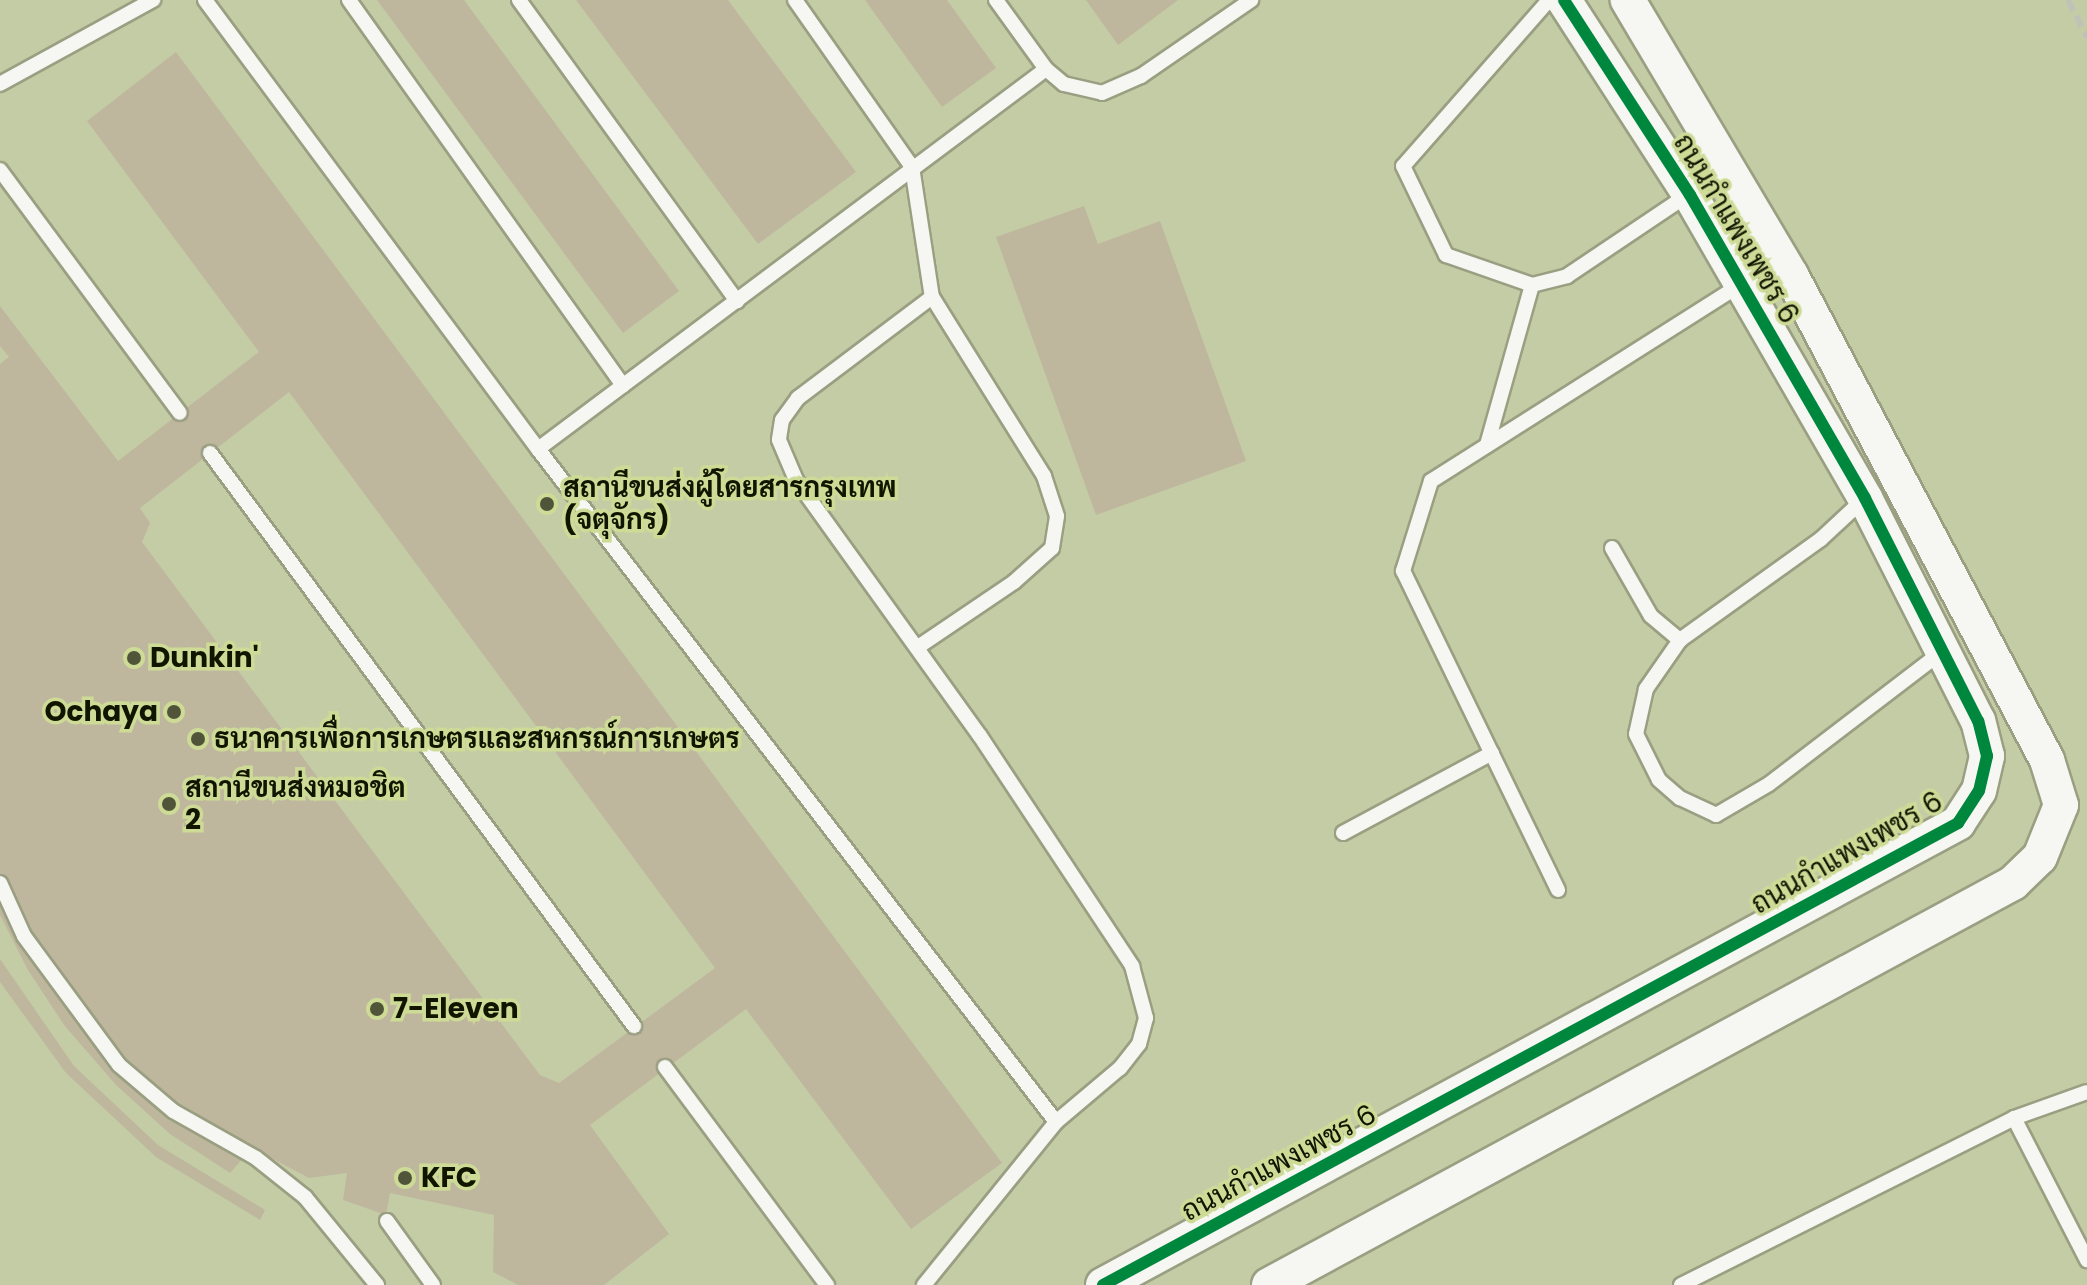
<!DOCTYPE html>
<html>
<head>
<meta charset="utf-8">
<style>
  body { margin:0 }
  #map { position:relative; width:2087px; height:1285px; overflow:hidden; background:#c4cca6; font-family:Poppins,Sarabun,sans-serif }
  div>[style] { position:absolute }
  .building>* { inset:0; background:#beb79e }
  .roads { filter:drop-shadow(2px 0 #9a9f82) drop-shadow(-2px 0 #9a9f82) drop-shadow(0 2px #9a9f82) drop-shadow(0 -2px #9a9f82) }
  .service>* { height:14px; margin:-7px; padding:0 7px; transform-origin:7px; border-radius:7px; background:#f6f7f2 }
  .tertiary>* { height:34px; margin:-17px; padding:0 17px; transform-origin:17px; border-radius:17px; background:#f6f7f2 }
  .rail>* { height:6px; margin-top:-3px; transform-origin:0; background:repeating-linear-gradient(90deg,#c0c2b8 0 12px,transparent 0 18px) }
  .cycleway>* { height:12px; margin:-6px; padding:0 6px; transform-origin:6px; border-radius:6px; background:#00873e }
  .dots>* { width:22px; height:22px; translate:-50% -50%; box-sizing:border-box; border:4px solid #cddb97; border-radius:50% }
  span { translate:-50% -50%; white-space:nowrap; text-align:center; line-height:1.15; -webkit-text-stroke:7px #cddb97; paint-order:stroke }
  .street-label { font-size:28px; color:#111500 }
  .poi-label { font-size:28px; color:#111500; font-weight:700 }
  .left { translate:0 -50%; text-align:left }
  .right { translate:-100% -50%; text-align:right }
</style>
</head>
<body>
<div id="map">
  <div class="building">
    <div style="clip-path:polygon(377px 0,464px 0,679px 291px,623px 333px)"></div>
    <div style="clip-path:polygon(576px 0,728px 0,856px 172px,758px 244px)"></div>
    <div style="clip-path:polygon(865px 0,947px 0,996px 68px,942px 107px)"></div>
    <div style="clip-path:polygon(1086px 0,1178px 0,1118px 45px)"></div>
    <div style="clip-path:polygon(evenodd,176px 52px,1002px 1163px,911px 1229px,746px 1009px,590px 1125px,669px 1234px,604px 1285px,518px 1285px,493px 1272px,494px 1215px,390px 1193px,386px 1215px,343px 1200px,347px 1173px,309px 1178px,252px 1148px,230px 1173px,170px 1134px,116px 1085px,64px 1025px,28px 970px,0 915px,0 364px,9px 357px,0 346px,0 306px,118px 461px,259px 352px,87px 121px,176px 52px,289px 392px,715px 968px,559px 1083px,540px 1075px,142px 542px,150px 523px,140px 508px,289px 392px)"></div>
    <div style="clip-path:polygon(1084px 206px,1098px 244px,1160px 221px,1246px 461px,1096px 515px,996px 237px)"></div>
    <div style="clip-path:polygon(0 959px,74px 1066px,158px 1145px,265px 1210px,260px 1220px,156px 1157px,66px 1073px,0 982px)"></div>
  </div>
  <div class="roads">
    <div class="service">
      <div style="left:205px;top:0;width:559px;rotate:53.44deg"></div>
      <div style="left:538px;top:449px;width:849px;rotate:52.41deg"></div>
      <div style="left:1056px;top:1122px;width:210px;rotate:129deg"></div>
      <div style="left:349px;top:0;width:473px;rotate:54.6deg"></div>
      <div style="left:519px;top:0;width:372px;rotate:54.1deg"></div>
      <div style="left:795px;top:0;width:204px;rotate:55deg"></div>
      <div style="left:912px;top:167px;width:132px;rotate:81.3deg"></div>
      <div style="left:932px;top:297px;width:168px;rotate:143deg"></div>
      <div style="left:798px;top:398px;width:27px;rotate:126deg"></div>
      <div style="left:782px;top:420px;width:20px;rotate:99deg"></div>
      <div style="left:779px;top:440px;width:43px;rotate:67deg"></div>
      <div style="left:796px;top:480px;width:315px;rotate:54.3deg"></div>
      <div style="left:980px;top:736px;width:276px;rotate:56.5deg"></div>
      <div style="left:1132px;top:966px;width:54px;rotate:74.9deg"></div>
      <div style="left:1146px;top:1018px;width:27px;rotate:105deg"></div>
      <div style="left:1139px;top:1044px;width:31px;rotate:128deg"></div>
      <div style="left:1120px;top:1068px;width:84px;rotate:139.8deg"></div>
      <div style="left:996px;top:0;width:85px;rotate:54.1deg"></div>
      <div style="left:1046px;top:69px;width:23px;rotate:40deg"></div>
      <div style="left:1064px;top:84px;width:39px;rotate:13deg"></div>
      <div style="left:1102px;top:93px;width:43px;rotate:-23.6deg"></div>
      <div style="left:1141px;top:76px;width:134px;rotate:-34.6deg"></div>
      <div style="left:1549px;top:0;width:221px;rotate:131.3deg"></div>
      <div style="left:1403px;top:166px;width:99px;rotate:64.2deg"></div>
      <div style="left:1446px;top:255px;width:91px;rotate:19.2deg"></div>
      <div style="left:1532px;top:285px;width:36px;rotate:-14deg"></div>
      <div style="left:1567px;top:276px;width:194px;rotate:-33.9deg"></div>
      <div style="left:0;top:84px;width:175px;rotate:-28.8deg"></div>
      <div style="left:0;top:170px;width:302px;rotate:53.5deg"></div>
      <div style="left:1487px;top:445px;width:166px;rotate:-74.3deg"></div>
      <div style="left:538px;top:449px;width:634px;rotate:-36.8deg"></div>
      <div style="left:210px;top:453px;width:713px;rotate:53.5deg"></div>
      <div style="left:1864px;top:499px;width:59px;rotate:137.1deg"></div>
      <div style="left:1821px;top:539px;width:173px;rotate:144.4deg"></div>
      <div style="left:1680px;top:640px;width:60px;rotate:124.8deg"></div>
      <div style="left:1646px;top:689px;width:46px;rotate:102.5deg"></div>
      <div style="left:1636px;top:734px;width:51px;rotate:63.4deg"></div>
      <div style="left:1659px;top:780px;width:28px;rotate:41deg"></div>
      <div style="left:1680px;top:798px;width:40px;rotate:25deg"></div>
      <div style="left:1716px;top:815px;width:61px;rotate:-30.3deg"></div>
      <div style="left:1769px;top:784px;width:220px;rotate:-37.4deg"></div>
      <div style="left:1612px;top:548px;width:78px;rotate:60.2deg"></div>
      <div style="left:1651px;top:616px;width:38px;rotate:40deg"></div>
      <div style="left:918px;top:647px;width:116px;rotate:-34.1deg"></div>
      <div style="left:1014px;top:582px;width:51px;rotate:-41.8deg"></div>
      <div style="left:1052px;top:548px;width:32px;rotate:-81deg"></div>
      <div style="left:1057px;top:516px;width:42px;rotate:-108deg"></div>
      <div style="left:1044px;top:476px;width:211px;rotate:-122deg"></div>
      <div style="left:1343px;top:833px;width:169px;rotate:-28.2deg"></div>
      <div style="left:0;top:883px;width:58px;rotate:65.6deg"></div>
      <div style="left:24px;top:936px;width:160px;rotate:53.6deg"></div>
      <div style="left:119px;top:1065px;width:71px;rotate:40.4deg"></div>
      <div style="left:173px;top:1111px;width:95px;rotate:29.5deg"></div>
      <div style="left:256px;top:1158px;width:63px;rotate:38.5deg"></div>
      <div style="left:305px;top:1197px;width:114px;rotate:50.7deg"></div>
      <div style="left:1558px;top:890px;width:355px;rotate:-115.9deg"></div>
      <div style="left:1403px;top:571px;width:94px;rotate:-72.7deg"></div>
      <div style="left:1431px;top:481px;width:368px;rotate:-32.4deg"></div>
      <div style="left:665px;top:1067px;width:272px;rotate:53.4deg"></div>
      <div style="left:2014px;top:1118px;width:160px;rotate:62.8deg"></div>
      <div style="left:387px;top:1221px;width:79px;rotate:54.3deg"></div>
      <div style="left:1681px;top:1285px;width:373px;rotate:-26.6deg"></div>
      <div style="left:2014px;top:1118px;width:77px;rotate:-19.6deg"></div>
    </div>
    <div class="tertiary">
      <div style="left:1103px;top:1285px;width:972px;rotate:-28.38deg"></div>
      <div style="left:1958px;top:823px;width:38px;rotate:-57deg"></div>
      <div style="left:1979px;top:791px;width:36px;rotate:-77deg"></div>
      <div style="left:1987px;top:756px;width:36px;rotate:-104deg"></div>
      <div style="left:1978px;top:721px;width:250px;rotate:-116.9deg"></div>
      <div style="left:1865px;top:498px;width:350px;rotate:-120deg"></div>
      <div style="left:1690px;top:195px;width:232px;rotate:-122.9deg"></div>
      <div style="left:1269px;top:1285px;width:846px;rotate:-28.38deg"></div>
      <div style="left:2013px;top:883px;width:37px;rotate:-44deg"></div>
      <div style="left:2040px;top:857px;width:56px;rotate:-68deg"></div>
      <div style="left:2061px;top:805px;width:47px;rotate:-107.3deg"></div>
      <div style="left:2047px;top:760px;width:548px;rotate:-117.83deg"></div>
      <div style="left:1791px;top:275px;width:320px;rotate:-120.7deg"></div>
    </div>
  </div>
  <div class="rail">
    <div style="left:2068px;top:0;width:42px;rotate:62.8deg"></div>
  </div>
  <div class="cycleway">
    <div style="left:1103px;top:1285px;width:972px;rotate:-28.38deg"></div>
    <div style="left:1958px;top:823px;width:38px;rotate:-57deg"></div>
    <div style="left:1979px;top:791px;width:36px;rotate:-77deg"></div>
    <div style="left:1987px;top:756px;width:36px;rotate:-104deg"></div>
    <div style="left:1978px;top:721px;width:250px;rotate:-116.9deg"></div>
    <div style="left:1865px;top:498px;width:350px;rotate:-120deg"></div>
    <div style="left:1690px;top:195px;width:232px;rotate:-122.9deg"></div>
  </div>
  <div class="dots">
    <div style="left:547px;top:504px;background:#50553a"></div>
    <div style="left:134px;top:658px;background:#50553a"></div>
    <div style="left:174px;top:712px;background:#50553a"></div>
    <div style="left:198px;top:739px;background:#50553a"></div>
    <div style="left:169px;top:804px;background:#50553a"></div>
    <div style="left:377px;top:1009px;background:#50553a"></div>
    <div style="left:405px;top:1178px;background:#50553a"></div>
  </div>
  <div class="street-label">
    <span style="left:1736px;top:229px;rotate:59deg">ถนนกำแพงเพชร 6</span>
    <span style="left:1847px;top:853px;rotate:-30deg">ถนนกำแพงเพชร 6</span>
    <span style="left:1279px;top:1163px;rotate:-28deg">ถนนกำแพงเพชร 6</span>
  </div>
  <div class="poi-label">
    <span class="left" style="left:563px;top:504px">สถานีขนส่งผู้โดยสารกรุงเทพ<br>(จตุจักร)</span>
    <span class="left" style="left:150px;top:658px">Dunkin'</span>
    <span class="right" style="left:158px;top:712px">Ochaya</span>
    <span class="left" style="left:214px;top:739px">ธนาคารเพื่อการเกษตรและสหกรณ์การเกษตร</span>
    <span class="left" style="left:185px;top:804px">สถานีขนส่งหมอชิต<br>2</span>
    <span class="left" style="left:393px;top:1009px">7-Eleven</span>
    <span class="left" style="left:421px;top:1178px">KFC</span>
  </div>
</div>
</body>
</html>
